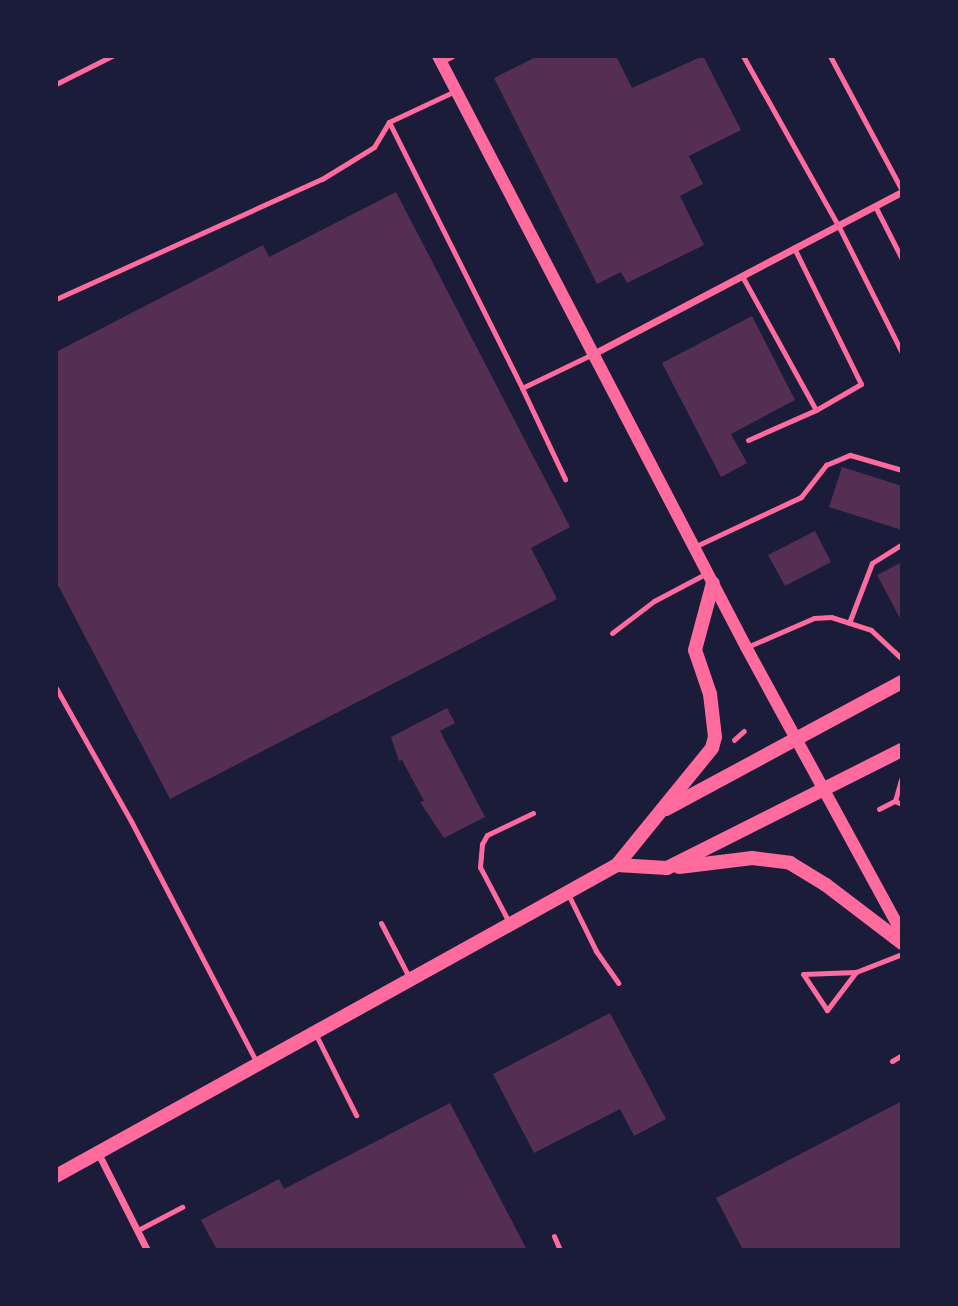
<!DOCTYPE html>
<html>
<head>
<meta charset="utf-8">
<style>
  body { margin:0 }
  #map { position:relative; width:958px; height:1306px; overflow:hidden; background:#1b1b3a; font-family:Barlow,sans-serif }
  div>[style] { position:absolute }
  .building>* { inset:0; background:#542f53 }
  .path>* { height:4.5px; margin:-2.25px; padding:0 2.25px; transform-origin:2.25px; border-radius:2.25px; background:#ff6b9d }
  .service>* { height:5px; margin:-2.5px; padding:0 2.5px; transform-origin:2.5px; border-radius:2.5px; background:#ff6b9d }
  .minor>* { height:7px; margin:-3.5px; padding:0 3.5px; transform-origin:3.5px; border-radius:3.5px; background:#ff6b9d }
  .tertiary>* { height:12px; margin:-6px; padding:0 6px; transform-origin:6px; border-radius:6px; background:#ff6b9d }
  .secondary>* { height:14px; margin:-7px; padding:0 7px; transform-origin:7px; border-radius:7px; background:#ff6b9d }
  span { translate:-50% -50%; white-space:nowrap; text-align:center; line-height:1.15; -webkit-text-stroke:7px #1b1b3a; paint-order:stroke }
  .frame { position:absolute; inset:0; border:58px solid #1b1b3a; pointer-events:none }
</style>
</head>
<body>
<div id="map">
  <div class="building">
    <div style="clip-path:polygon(538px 56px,616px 56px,632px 88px,703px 56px,741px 130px,689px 156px,703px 184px,680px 196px,704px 245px,627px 283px,621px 272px,597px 284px,494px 78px)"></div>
    <div style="clip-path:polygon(396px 192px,570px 527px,531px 548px,557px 599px,170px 799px,59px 587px,56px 589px,56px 352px,263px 245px,269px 257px)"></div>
    <div style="clip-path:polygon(752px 316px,795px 400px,731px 434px,747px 463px,721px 477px,662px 363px)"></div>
    <div style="clip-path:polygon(842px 467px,902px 486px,902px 530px,829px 507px)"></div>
    <div style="clip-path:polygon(815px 531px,831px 562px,785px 586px,768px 555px)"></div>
    <div style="clip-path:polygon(902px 562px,902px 622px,877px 575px)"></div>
    <div style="clip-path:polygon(447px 708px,455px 723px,440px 731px,485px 817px,444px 838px,420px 802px,424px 801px,402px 760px,399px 761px,391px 737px)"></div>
    <div style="clip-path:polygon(610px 1013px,666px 1119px,634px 1136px,620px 1109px,534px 1153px,493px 1074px)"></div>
    <div style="clip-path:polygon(902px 1101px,902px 1250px,743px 1250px,716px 1198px)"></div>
    <div style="clip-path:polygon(450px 1103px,527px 1250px,217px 1250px,201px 1220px,279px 1179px,284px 1189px)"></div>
  </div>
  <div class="path">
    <div style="left:734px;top:740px;width:13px;rotate:-42deg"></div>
    <div style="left:895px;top:801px;width:22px;rotate:-74deg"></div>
    <div style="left:879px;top:809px;width:18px;rotate:-27deg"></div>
    <div style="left:895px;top:801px;width:8px;rotate:23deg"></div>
  </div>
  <div class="service">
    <div style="left:743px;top:56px;width:194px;rotate:60.7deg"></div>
    <div style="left:838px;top:225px;width:143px;rotate:63.4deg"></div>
    <div style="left:830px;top:56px;width:152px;rotate:61.8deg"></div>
    <div style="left:441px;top:62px;width:13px;rotate:-27deg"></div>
    <div style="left:56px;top:84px;width:63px;rotate:-26.6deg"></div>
    <div style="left:455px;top:91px;width:73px;rotate:154.8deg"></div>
    <div style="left:389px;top:122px;width:297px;rotate:63.4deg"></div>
    <div style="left:522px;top:388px;width:79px;rotate:-25.6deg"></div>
    <div style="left:875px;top:206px;width:59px;rotate:63deg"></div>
    <div style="left:742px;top:276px;width:153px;rotate:61.1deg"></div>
    <div style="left:816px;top:410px;width:52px;rotate:-30deg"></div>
    <div style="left:861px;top:384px;width:152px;rotate:-116.2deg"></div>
    <div style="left:56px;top:299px;width:292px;rotate:-24.3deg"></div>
    <div style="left:322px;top:179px;width:61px;rotate:-31.6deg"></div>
    <div style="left:374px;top:147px;width:29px;rotate:-59deg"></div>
    <div style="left:522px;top:388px;width:101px;rotate:64.7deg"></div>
    <div style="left:748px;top:440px;width:74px;rotate:-23.8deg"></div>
    <div style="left:694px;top:547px;width:118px;rotate:-25deg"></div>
    <div style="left:801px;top:497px;width:41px;rotate:-52deg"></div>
    <div style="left:826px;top:465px;width:26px;rotate:-23deg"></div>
    <div style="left:850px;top:455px;width:54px;rotate:16.1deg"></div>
    <div style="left:849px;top:623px;width:64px;rotate:-69deg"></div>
    <div style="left:872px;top:563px;width:36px;rotate:-32deg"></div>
    <div style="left:612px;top:633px;width:53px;rotate:-37.3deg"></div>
    <div style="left:654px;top:601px;width:60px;rotate:-27.8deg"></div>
    <div style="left:747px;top:647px;width:73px;rotate:-23.4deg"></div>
    <div style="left:814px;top:618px;width:17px;rotate:-3deg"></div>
    <div style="left:831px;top:617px;width:42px;rotate:18deg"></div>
    <div style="left:871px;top:630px;width:42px;rotate:43.1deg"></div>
    <div style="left:56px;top:688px;width:153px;rotate:60.6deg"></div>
    <div style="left:131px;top:821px;width:273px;rotate:62.5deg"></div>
    <div style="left:568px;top:894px;width:64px;rotate:63.8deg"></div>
    <div style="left:596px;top:951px;width:39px;rotate:55deg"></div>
    <div style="left:381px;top:923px;width:63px;rotate:62.6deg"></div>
    <div style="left:510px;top:924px;width:64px;rotate:-117.8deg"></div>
    <div style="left:480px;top:867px;width:23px;rotate:-85deg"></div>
    <div style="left:482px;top:844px;width:10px;rotate:-61deg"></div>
    <div style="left:487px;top:835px;width:51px;rotate:-25.6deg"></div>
    <div style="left:856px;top:972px;width:48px;rotate:127.3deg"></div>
    <div style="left:827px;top:1010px;width:43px;rotate:-123.7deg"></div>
    <div style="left:803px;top:974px;width:53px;rotate:-2.2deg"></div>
    <div style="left:856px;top:972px;width:49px;rotate:-21.4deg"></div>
    <div style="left:315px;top:1033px;width:92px;rotate:63.4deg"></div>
    <div style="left:892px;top:1061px;width:12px;rotate:-31deg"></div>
    <div style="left:138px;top:1230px;width:50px;rotate:-27.6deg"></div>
    <div style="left:554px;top:1236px;width:15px;rotate:67deg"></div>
  </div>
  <div class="minor">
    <div style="left:593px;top:354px;width:349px;rotate:-27.7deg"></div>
    <div style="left:98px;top:1153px;width:109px;rotate:63.2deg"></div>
  </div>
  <div class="tertiary">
    <div style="left:438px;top:56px;width:666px;rotate:62.47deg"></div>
    <div style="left:746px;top:647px;width:326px;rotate:61.4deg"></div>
  </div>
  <div class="secondary">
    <div style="left:666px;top:809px;width:268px;rotate:-28.3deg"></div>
    <div style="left:617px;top:865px;width:50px;rotate:3.4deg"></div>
    <div style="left:667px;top:868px;width:263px;rotate:-26.7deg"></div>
    <div style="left:679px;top:867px;width:74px;rotate:-7deg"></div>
    <div style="left:752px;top:858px;width:38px;rotate:7deg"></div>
    <div style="left:790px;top:863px;width:42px;rotate:31.4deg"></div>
    <div style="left:826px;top:885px;width:96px;rotate:37.3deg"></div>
    <div style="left:56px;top:1176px;width:641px;rotate:-29deg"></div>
    <div style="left:617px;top:865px;width:151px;rotate:-50.9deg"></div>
    <div style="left:712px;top:748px;width:11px;rotate:-75deg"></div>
    <div style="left:715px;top:737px;width:43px;rotate:-96.6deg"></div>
    <div style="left:710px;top:694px;width:46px;rotate:-108.8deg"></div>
    <div style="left:695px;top:650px;width:69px;rotate:-75deg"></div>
  </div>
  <div class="frame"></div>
</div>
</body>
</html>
